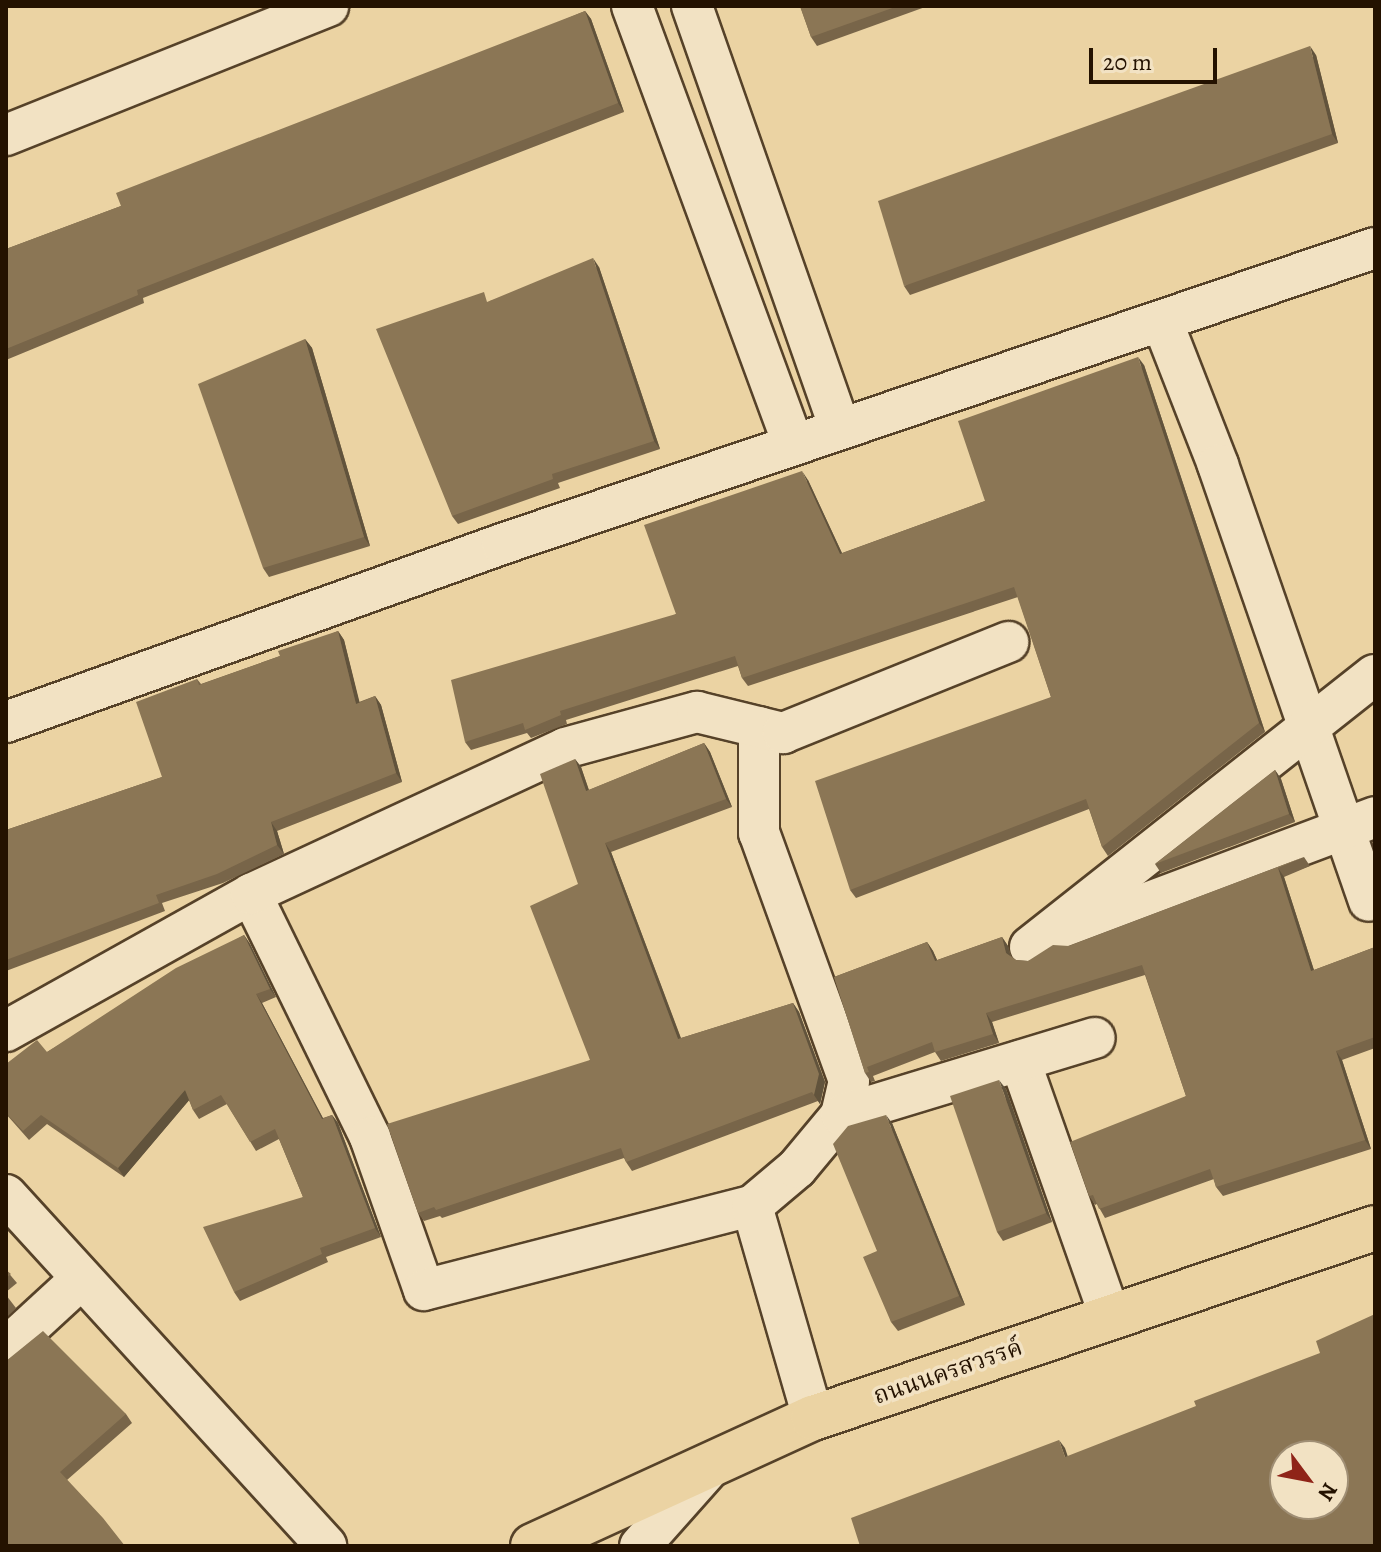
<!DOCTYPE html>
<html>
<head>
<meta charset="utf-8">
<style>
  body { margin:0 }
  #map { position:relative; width:1381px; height:1552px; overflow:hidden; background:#ebd3a3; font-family:Alegreya,"Noto Serif Thai",serif }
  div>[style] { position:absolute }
  .roads { filter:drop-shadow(2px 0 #564229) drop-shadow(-2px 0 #564229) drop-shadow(0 2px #564229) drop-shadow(0 -2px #564229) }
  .minor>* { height:40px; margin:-20px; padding:0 20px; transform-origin:20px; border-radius:20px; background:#f2e2c3 }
  .major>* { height:44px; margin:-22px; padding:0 22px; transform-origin:22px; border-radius:22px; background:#ebd3a3 }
  .wall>* { inset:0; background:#786549 }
  .shaded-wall>* { inset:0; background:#61533c }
  .building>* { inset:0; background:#8b7655 }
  span { translate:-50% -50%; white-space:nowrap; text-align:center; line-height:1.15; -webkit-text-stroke:7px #f2e2c3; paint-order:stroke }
  .street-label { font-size:24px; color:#241200 }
  .frame { position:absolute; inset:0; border:8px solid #241200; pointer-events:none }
  .north { position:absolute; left:1269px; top:1440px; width:80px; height:80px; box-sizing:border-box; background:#f2e2c3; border:2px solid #a08f75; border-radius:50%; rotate:122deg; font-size:22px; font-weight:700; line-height:32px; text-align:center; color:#241200 }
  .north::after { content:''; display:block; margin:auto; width:28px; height:36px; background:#8f2418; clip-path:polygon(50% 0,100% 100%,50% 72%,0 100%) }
  .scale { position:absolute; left:1089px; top:48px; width:128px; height:36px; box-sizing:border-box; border:4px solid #241200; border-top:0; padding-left:10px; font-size:24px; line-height:28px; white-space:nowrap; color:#241200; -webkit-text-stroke:6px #f2e2c3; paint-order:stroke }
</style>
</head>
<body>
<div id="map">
  <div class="roads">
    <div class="minor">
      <div style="left:632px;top:6px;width:467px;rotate:69.8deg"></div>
      <div style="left:692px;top:6px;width:448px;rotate:70.7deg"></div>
      <div style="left:6px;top:135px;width:347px;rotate:-21.8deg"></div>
      <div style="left:1162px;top:321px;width:155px;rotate:68.7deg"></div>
      <div style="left:1218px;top:465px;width:461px;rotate:70.9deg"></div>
      <div style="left:6px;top:722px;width:527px;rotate:-19.74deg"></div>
      <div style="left:502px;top:544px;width:922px;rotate:-18.73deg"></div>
      <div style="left:251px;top:894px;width:271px;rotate:63.9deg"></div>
      <div style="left:370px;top:1137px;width:162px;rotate:70.6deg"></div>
      <div style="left:424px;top:1290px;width:339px;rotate:-14.4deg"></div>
      <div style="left:752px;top:1206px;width:59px;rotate:-40.2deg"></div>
      <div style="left:797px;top:1168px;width:69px;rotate:-50.3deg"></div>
      <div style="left:841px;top:1115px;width:35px;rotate:-77deg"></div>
      <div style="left:849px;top:1081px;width:264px;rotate:-109.9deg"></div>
      <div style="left:759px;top:833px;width:106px;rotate:-90deg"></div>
      <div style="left:1067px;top:933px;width:329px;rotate:-20.6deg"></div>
      <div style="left:1030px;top:947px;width:439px;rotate:-38.3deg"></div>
      <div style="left:6px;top:1031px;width:281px;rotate:-29.2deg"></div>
      <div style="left:251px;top:894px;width:346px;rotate:-24.9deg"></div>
      <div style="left:565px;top:748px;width:137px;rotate:-15.3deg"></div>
      <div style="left:697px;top:712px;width:89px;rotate:13.7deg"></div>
      <div style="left:783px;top:733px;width:243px;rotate:-22deg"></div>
      <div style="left:1020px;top:1061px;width:271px;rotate:70.6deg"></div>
      <div style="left:841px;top:1115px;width:265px;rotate:-16.9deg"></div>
      <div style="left:6px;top:1195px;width:475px;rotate:47.6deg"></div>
      <div style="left:752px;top:1206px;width:221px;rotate:73.9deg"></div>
      <div style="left:6px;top:1348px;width:100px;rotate:-42.6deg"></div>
      <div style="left:640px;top:1546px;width:108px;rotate:-48.4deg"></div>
    </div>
    <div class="major">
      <div style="left:533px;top:1546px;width:308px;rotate:-24.6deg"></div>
      <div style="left:813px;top:1418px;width:593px;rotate:-18.68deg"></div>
    </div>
  </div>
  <div class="wall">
    <div style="clip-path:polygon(800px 6px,928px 6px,817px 46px,811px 37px)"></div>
    <div style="clip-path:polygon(585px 11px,591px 19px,624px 112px,143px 298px,144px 303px,6px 360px,6px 249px,121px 206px)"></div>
    <div style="clip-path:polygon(1316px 55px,1338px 143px,910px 295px,904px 286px)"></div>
    <div style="clip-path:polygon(599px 267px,660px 449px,558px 483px,560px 488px,458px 524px,452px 516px,490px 301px)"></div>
    <div style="clip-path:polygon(305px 339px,312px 348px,370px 546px,269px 577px,263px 568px)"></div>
    <div style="clip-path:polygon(1144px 365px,1265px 732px,1108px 856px,1102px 847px,1089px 809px,856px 898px,850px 890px,1051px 697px,1018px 597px,748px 686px,742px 678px,738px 666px,566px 720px,567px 724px,531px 738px,527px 733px,471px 750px,465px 742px,676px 614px,808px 480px,842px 553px,985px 501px)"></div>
    <div style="clip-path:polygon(338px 631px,344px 640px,359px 702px,375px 696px,381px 705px,402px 782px,277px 831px,284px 854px,223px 883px,162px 903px,165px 911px,6px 971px,6px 830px,162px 777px,197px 679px,201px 684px,280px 656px)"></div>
    <div style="clip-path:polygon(704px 743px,710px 752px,732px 807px,611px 852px,681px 1038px,793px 1003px,799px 1012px,825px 1082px,820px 1104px,818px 1101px,632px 1171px,626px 1162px,624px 1158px,442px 1218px,440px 1216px,424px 1221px,418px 1213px,590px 1060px,578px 884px,575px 759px,581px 767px,589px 790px)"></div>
    <div style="clip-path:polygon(1275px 770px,1281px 779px,1295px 822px,1161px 873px,1155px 864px)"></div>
    <div style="clip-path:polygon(1304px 857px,1310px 866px,1284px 877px,1314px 970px,1375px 947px,1375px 1048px,1342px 1060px,1371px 1149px,1223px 1196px,1216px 1187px,1214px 1179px,1105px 1218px,1097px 1204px,1095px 1205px,1089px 1196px,1186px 1096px,1145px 975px,992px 1022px,999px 1043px,941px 1061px,935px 1052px,873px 1076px,875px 1081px,871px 1082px,865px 1073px,834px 977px,927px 942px,933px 951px,937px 960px,1002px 937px,1008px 946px,1011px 956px,1016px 960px,1028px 961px)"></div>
    <div style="clip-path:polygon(244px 935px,250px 944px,276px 997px,262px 1003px,323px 1118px,332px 1115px,338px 1123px,381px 1237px,326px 1257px,328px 1262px,240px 1301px,234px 1292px,303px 1197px,279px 1139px,256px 1151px,227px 1104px,199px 1119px,193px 1110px,189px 1100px,124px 1177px,47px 1124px,29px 1140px,6px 1114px,6px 1064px,47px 1052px)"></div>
    <div style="clip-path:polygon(1006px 1089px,1052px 1222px,1003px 1241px,997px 1232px)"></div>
    <div style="clip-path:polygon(892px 1123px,965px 1305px,898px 1331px,891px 1322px,877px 1251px)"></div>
    <div style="clip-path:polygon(6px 1270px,17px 1283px,6px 1292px)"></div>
    <div style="clip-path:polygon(6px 1295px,16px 1308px,6px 1318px)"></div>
    <div style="clip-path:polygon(6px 1361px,126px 1414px,132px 1423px,67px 1480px,6px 1546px)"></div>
  </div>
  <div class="shaded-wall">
    <div style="clip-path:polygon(585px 11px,591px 19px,624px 112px,618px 103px)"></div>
    <div style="clip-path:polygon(1310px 46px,1316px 55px,1338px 143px,1332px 134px)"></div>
    <div style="clip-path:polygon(593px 258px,599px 267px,660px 449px,654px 441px)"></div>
    <div style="clip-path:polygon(305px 339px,312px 348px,370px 546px,364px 537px)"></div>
    <div style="clip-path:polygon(1138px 357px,1144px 365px,1265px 732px,1259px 723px)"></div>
    <div style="clip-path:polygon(802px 471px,808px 480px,846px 562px,840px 554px)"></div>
    <div style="clip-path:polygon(338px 631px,344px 640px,362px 712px,356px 704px)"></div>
    <div style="clip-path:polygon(375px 696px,381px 705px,402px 782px,396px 773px)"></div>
    <div style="clip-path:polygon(704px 743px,710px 752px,732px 807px,726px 799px)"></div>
    <div style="clip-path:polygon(575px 759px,581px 767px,592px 800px,586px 791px)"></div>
    <div style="clip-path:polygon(1275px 770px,1281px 779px,1295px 822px,1289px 814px)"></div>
    <div style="clip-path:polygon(271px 822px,277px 831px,284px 854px,277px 845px)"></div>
    <div style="clip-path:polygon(605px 843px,611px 852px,684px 1047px,678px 1039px)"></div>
    <div style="clip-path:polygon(1278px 868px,1284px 877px,1317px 980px,1311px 971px)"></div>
    <div style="clip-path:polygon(244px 935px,250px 944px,276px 997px,270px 989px)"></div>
    <div style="clip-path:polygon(1002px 937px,1008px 946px,1012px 962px,1006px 953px)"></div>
    <div style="clip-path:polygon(927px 942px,933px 951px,941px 969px,935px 961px)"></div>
    <div style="clip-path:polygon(256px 994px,262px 1003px,328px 1128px,322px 1119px)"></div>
    <div style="clip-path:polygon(793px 1003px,799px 1012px,825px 1082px,820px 1104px,814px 1095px)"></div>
    <div style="clip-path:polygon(986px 1013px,992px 1022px,999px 1043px,993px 1034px)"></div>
    <div style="clip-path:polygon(1336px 1051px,1342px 1060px,1371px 1149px,1365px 1140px)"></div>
    <div style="clip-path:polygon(999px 1080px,1006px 1089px,1052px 1222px,1046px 1213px)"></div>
    <div style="clip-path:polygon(185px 1090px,191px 1098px,124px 1177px,118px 1168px)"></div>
    <div style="clip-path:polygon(332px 1115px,338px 1123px,381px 1237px,375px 1228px)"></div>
    <div style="clip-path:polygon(886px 1115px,892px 1123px,965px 1305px,959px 1296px)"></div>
    <div style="clip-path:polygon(1059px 1440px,1065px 1448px,1071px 1466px,1065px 1457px)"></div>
  </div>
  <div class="building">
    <div style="clip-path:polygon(800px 6px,898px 6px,811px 37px)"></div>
    <div style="clip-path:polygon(585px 11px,618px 103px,137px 290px,138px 295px,6px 349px,6px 249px,121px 206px,116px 193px)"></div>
    <div style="clip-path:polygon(1310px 46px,1332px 134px,904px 286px,878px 201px)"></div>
    <div style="clip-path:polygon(593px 258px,654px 441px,552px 474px,553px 479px,452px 516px,376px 329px,484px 292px,487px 302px)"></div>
    <div style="clip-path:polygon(305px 339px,364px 537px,263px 568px,198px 384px)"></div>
    <div style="clip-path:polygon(1138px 357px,1259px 723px,1102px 847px,1086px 799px,850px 890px,815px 781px,1051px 697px,1014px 587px,742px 678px,735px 656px,560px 711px,561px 715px,525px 730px,523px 723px,465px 742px,451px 680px,676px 614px,644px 525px,802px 471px,840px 554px,985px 501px,958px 421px)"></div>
    <div style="clip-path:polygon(338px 631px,356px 704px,375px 696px,396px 773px,271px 822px,277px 845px,217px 874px,156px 895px,159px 903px,6px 960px,6px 830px,162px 777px,136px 702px,197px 679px,199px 685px,280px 656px,278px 651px)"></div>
    <div style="clip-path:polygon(704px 743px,726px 799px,605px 843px,678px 1039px,793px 1003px,819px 1074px,814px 1095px,812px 1092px,626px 1162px,621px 1148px,436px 1210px,434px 1207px,418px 1213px,387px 1124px,590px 1060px,530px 906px,578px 884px,540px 774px,575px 759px,586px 791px)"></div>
    <div style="clip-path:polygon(1275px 770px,1289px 814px,1155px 864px)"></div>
    <div style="clip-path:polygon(1304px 857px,1278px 868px,1311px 971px,1375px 947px,1375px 1037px,1336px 1051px,1365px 1140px,1216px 1187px,1210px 1169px,1099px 1209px,1093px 1195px,1089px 1196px,1070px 1142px,1186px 1096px,1142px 965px,986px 1013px,993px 1034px,935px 1052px,932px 1042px,867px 1067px,869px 1072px,865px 1073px,834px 977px,927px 942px,935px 961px,1002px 937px,1006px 953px,1016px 960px,1028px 961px,1053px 945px,1069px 946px)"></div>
    <div style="clip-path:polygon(244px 935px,270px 989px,256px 994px,322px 1119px,332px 1115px,375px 1228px,320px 1248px,322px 1254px,234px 1292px,203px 1227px,303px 1197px,275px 1129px,250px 1142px,221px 1095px,193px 1110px,185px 1090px,118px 1168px,41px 1115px,23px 1131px,6px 1113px,6px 1064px,37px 1040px,47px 1052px,176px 968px)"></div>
    <div style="clip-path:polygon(999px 1080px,1046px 1213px,997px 1232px,950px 1096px)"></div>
    <div style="clip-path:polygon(886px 1115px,959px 1296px,891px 1322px,863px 1257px,877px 1251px,833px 1144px,848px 1126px)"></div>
    <div style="clip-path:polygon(6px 1270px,11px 1274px,6px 1278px)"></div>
    <div style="clip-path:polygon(evenodd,1375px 1314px,1375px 1546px,860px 1546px,851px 1518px,1059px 1440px,1065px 1457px,1196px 1406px,1194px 1401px,1320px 1353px,1316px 1341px,1375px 1314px,1285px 1456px,1333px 1456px,1333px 1504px,1285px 1504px,1285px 1456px)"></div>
    <div style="clip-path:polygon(43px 1331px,126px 1414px,60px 1472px,103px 1518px,125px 1546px,6px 1546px,6px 1361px)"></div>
  </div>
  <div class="street-label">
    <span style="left:948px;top:1372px;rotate:-19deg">ถนนนครสวรรค์</span>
  </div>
  <div class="frame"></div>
  <div class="north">N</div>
  <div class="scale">20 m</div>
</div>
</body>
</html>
